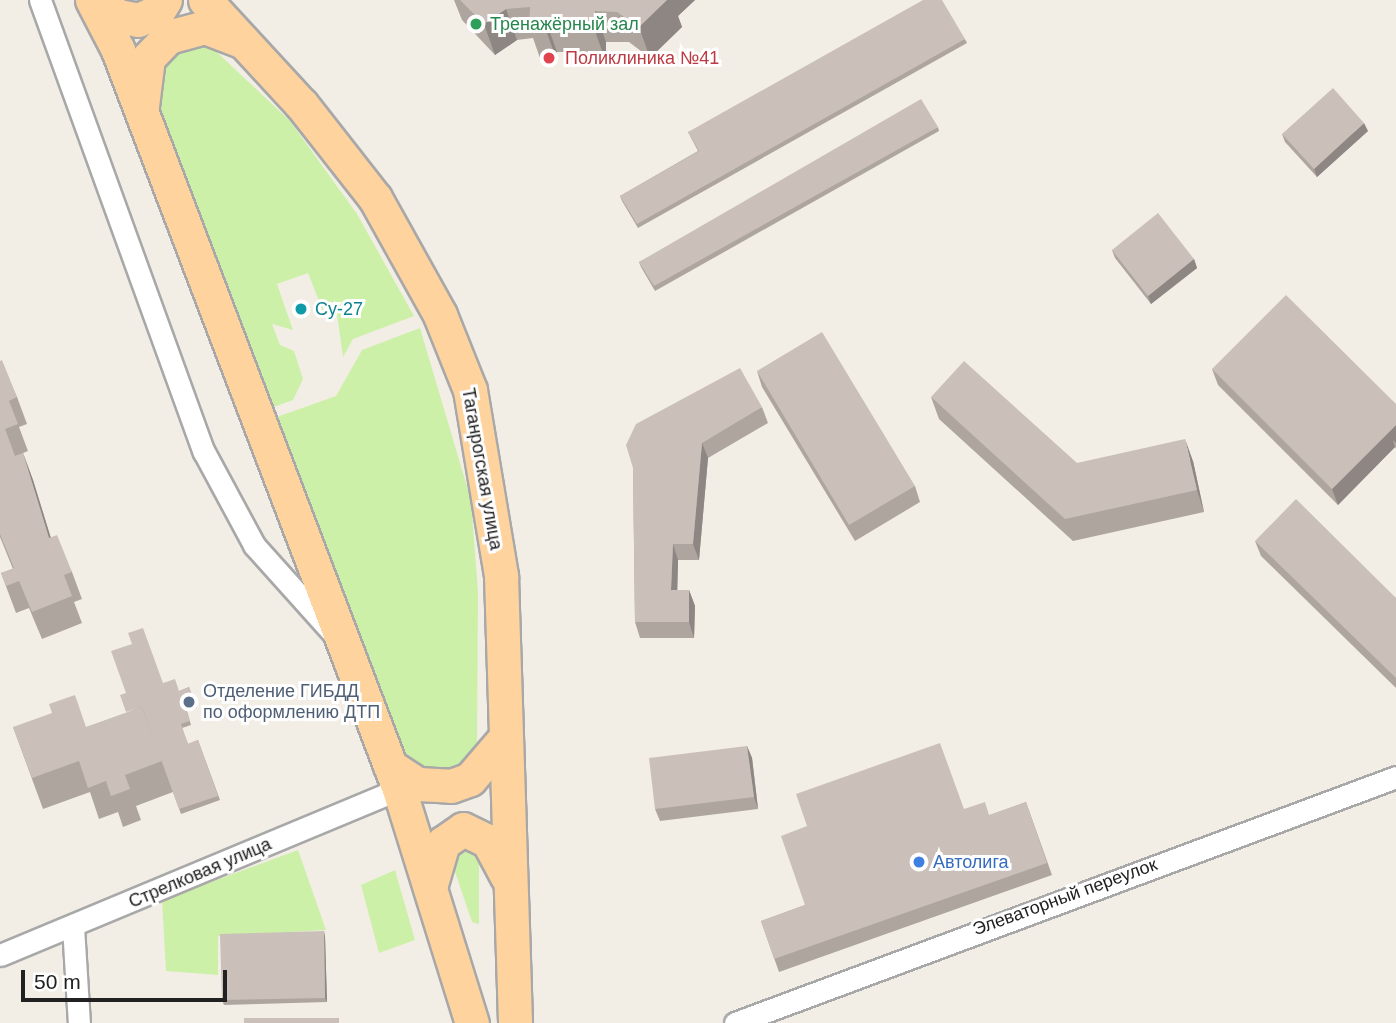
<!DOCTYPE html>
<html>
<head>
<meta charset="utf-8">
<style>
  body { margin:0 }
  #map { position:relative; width:1396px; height:1023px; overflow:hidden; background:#f2eee6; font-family:Arial,sans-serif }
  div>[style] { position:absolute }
  .grass>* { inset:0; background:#cdf0a8 }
  .roads { filter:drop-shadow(2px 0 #a8a8a8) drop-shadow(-2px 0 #a8a8a8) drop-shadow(0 2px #a8a8a8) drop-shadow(0 -2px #a8a8a8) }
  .street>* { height:21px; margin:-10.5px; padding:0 10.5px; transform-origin:10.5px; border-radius:10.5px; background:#fff }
  .primary>* { height:33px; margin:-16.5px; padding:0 16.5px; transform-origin:16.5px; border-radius:16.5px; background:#ffd39e }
  .wall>* { inset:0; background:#aea59f }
  .shaded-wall>* { inset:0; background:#8d8682 }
  .building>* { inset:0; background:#cac0b9 }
  .dots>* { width:19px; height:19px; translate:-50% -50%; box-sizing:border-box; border:4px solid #fff; border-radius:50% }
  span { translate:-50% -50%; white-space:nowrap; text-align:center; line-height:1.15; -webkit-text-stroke:6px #fff; paint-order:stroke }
  .leisure-label { font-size:18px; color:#27864d }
  .left { translate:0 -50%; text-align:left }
  .health-label { font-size:18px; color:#be3a42 }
  .culture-label { font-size:18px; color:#0d838f }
  .street-label { font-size:18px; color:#212121 }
  .service-label { font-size:18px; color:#4e5e75 }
  .shop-label { font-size:18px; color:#366cbe }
  .scale { position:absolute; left:21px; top:970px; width:206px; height:32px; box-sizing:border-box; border:4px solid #212121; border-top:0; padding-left:9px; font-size:21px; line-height:24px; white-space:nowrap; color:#212121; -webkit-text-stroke:5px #fff; paint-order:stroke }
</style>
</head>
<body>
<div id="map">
  <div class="grass">
    <div style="clip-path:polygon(204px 40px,290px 121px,357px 214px,414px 316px,353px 339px,343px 357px,335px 300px,324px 314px,308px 273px,277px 284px,293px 330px,272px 324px,280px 345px,294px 351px,303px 379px,293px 400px,271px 408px,150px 81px,167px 47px)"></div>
    <div style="clip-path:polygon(420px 328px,471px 500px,478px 592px,477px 751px,466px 768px,429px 780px,398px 752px,274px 418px,336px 396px,362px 350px)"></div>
    <div style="clip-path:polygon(466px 845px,479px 851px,479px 924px,472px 922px,451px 860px,454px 849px)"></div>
    <div style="clip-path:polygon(298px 850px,326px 930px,218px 936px,218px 975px,166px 971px,162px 900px)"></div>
    <div style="clip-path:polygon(395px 870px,415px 940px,379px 953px,361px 885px)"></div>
  </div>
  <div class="roads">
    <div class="street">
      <div style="left:40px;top:0;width:481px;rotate:70.1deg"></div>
      <div style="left:204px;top:452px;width:106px;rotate:61.7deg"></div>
      <div style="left:254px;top:545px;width:118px;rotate:48.1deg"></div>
      <div style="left:73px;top:926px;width:97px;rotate:86.5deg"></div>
      <div style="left:0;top:955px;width:432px;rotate:-22.6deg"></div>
      <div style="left:735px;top:1023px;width:705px;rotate:-20.41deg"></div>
    </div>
    <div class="primary">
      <div style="left:92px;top:0;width:56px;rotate:62.5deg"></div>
      <div style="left:118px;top:50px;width:791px;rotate:69.18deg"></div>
      <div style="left:399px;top:789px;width:245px;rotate:72.7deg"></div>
      <div style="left:96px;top:0;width:27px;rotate:36deg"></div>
      <div style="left:118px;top:16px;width:20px;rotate:11deg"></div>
      <div style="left:138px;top:20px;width:22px;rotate:-24deg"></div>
      <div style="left:158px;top:11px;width:13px;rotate:-58deg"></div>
      <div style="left:205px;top:0;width:143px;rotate:47.3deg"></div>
      <div style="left:302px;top:105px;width:118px;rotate:51.9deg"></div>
      <div style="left:375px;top:198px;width:134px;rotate:60.9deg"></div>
      <div style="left:440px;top:315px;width:81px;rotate:68.2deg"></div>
      <div style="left:470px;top:390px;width:189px;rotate:80.5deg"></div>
      <div style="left:501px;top:576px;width:447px;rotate:88.2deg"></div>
      <div style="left:142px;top:106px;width:48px;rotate:-82.9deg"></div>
      <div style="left:148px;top:58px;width:29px;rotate:-46deg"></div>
      <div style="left:168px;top:37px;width:38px;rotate:-15deg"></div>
      <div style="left:205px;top:27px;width:39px;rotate:21deg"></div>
      <div style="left:390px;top:766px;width:33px;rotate:33deg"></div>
      <div style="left:418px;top:784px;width:33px;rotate:3deg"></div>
      <div style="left:451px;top:786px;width:20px;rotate:-20deg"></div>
      <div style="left:470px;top:779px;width:54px;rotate:-49.5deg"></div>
      <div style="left:431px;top:884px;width:43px;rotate:-73.7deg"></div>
      <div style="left:443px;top:843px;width:24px;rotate:-35deg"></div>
      <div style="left:463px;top:829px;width:28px;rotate:26deg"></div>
      <div style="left:488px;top:841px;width:40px;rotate:62deg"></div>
    </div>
  </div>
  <div class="wall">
    <div style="clip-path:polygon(454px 0,695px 0,678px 16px,682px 27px,650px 58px,629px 42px,606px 42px,606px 62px,590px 62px,586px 52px,557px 52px,557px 61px,541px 61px,533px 38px,517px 40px,495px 55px,462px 20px)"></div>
    <div style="clip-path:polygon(965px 39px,967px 43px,638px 228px,622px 201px,620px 196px,698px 151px,688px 132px)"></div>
    <div style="clip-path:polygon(938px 127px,939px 131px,655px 291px,641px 267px,639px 262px)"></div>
    <div style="clip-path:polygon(1368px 131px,1317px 177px,1285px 142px,1282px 134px)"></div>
    <div style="clip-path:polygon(1112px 250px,1194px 259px,1197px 268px,1151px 304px,1115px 258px)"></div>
    <div style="clip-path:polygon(0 361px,17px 397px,27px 424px,19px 427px,28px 451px,23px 453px,33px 480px,51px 538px,72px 572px,82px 599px,74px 602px,82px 623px,42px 639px,29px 608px,16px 613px,1px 573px,13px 569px,0 537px)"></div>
    <div style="clip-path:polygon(1212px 369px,1396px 404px,1396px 449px,1395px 447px,1338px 505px,1218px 385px)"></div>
    <div style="clip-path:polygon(757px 371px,915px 486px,920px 502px,855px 541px,762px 387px)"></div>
    <div style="clip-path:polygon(931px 397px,1077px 463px,1193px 461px,1204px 512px,1073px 541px,939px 419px)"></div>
    <div style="clip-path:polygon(762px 407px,768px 423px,708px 458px,699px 560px,678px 560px,677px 590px,689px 590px,695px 606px,694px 638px,640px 638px,635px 622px,633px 468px)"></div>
    <div style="clip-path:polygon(1255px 541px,1396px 598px,1396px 688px,1261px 556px)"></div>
    <div style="clip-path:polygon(189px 687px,197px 708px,187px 711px,191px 725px,182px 728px,188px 744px,198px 740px,220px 800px,181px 814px,173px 792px,136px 806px,141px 820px,123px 827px,118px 812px,99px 819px,90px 792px,43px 809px,13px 727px,87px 727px,126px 713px)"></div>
    <div style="clip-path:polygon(747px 746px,752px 758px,758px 809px,660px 821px,655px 809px)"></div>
    <div style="clip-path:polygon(1026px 802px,1052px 875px,779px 972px,761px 921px,805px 905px,807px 826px,964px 809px,990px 815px)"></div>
    <div style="clip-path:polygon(325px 936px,327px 1002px,224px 1005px,222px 1000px)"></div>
  </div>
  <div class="shaded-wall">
    <div style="clip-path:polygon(667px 0,695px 0,678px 16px,682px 27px,650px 58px,639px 27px)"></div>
    <div style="clip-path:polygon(506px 9px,517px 40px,495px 55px,484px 24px)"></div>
    <div style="clip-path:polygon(595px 11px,606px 42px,606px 62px,595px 31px)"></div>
    <div style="clip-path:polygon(546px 21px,557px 52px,557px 61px,546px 30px)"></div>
    <div style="clip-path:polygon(1364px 123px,1368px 131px,1317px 177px,1314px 169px)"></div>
    <div style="clip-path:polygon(1194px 259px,1197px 268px,1151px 304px,1148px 296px)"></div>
    <div style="clip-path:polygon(1396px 425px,1396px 443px,1393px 440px,1395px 447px,1338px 505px,1332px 489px)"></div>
    <div style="clip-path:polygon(1185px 439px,1193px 461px,1204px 512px,1197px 490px)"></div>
    <div style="clip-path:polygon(702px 443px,708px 458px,699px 560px,693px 544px)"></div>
    <div style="clip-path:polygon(23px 453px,33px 480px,59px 565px,49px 538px)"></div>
    <div style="clip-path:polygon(673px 544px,678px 560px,677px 605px,671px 590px)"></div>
    <div style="clip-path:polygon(689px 590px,695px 606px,694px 638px,689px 622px)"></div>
    <div style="clip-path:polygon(747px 746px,752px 758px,758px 809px,754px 797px)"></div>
    <div style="clip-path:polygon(324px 931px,325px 936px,327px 1002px,325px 998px)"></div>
  </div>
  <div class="building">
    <div style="clip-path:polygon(460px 0,667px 0,639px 27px,617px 12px,595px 11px,595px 31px,578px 31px,579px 22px,546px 21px,546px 30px,529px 30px,530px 7px,506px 9px,484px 24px)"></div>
    <div style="clip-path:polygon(923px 0,942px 0,965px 39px,637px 224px,620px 196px,699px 151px,688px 132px)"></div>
    <div style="clip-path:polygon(1333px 88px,1364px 123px,1314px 169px,1282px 134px)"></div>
    <div style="clip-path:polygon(921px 99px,938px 127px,654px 286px,639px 262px)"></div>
    <div style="clip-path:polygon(1158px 213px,1194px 259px,1148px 296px,1112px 250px)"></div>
    <div style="clip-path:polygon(1286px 295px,1396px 404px,1396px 425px,1332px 489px,1212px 369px)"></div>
    <div style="clip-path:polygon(822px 332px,915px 486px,849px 525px,757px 371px)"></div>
    <div style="clip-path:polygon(2px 360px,17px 397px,9px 401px,18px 424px,5px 429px,15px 456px,23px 453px,49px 538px,57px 535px,72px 572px,64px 575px,72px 596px,32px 612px,19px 581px,6px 586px,1px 573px,14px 568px,0 534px,0 361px)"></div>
    <div style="clip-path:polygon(964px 361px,1077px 463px,1185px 439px,1197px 490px,1065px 519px,931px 397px)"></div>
    <div style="clip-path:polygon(740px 368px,762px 407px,702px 443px,693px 544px,673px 544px,671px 590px,689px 590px,689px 622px,635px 622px,633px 468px,626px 445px,636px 424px)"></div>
    <div style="clip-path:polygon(1296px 499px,1396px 598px,1396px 678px,1255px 541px)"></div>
    <div style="clip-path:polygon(143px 628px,163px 683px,175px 679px,179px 691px,189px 687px,195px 703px,185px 707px,190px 721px,181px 724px,188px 744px,198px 740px,218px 796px,179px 809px,142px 707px,126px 712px,120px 695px,126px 693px,111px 651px,132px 644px,128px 633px)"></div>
    <div style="clip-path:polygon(75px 695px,86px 727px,142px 707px,162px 761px,125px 775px,130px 789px,111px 796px,106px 781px,88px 788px,79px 761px,32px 778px,13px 727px,52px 713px,49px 704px)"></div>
    <div style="clip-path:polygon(940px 743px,964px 809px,985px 802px,989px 815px,1026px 802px,1047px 863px,774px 959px,761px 921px,805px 905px,781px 836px,807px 826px,796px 794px)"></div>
    <div style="clip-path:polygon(747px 746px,754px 797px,655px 809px,649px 758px)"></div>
    <div style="clip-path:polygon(324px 931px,325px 998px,222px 1000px,220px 934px)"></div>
    <div style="clip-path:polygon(244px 1018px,339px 1018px,339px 1023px,244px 1023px)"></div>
  </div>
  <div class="dots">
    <div style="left:476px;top:24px;background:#2e9e5b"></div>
    <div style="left:549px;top:58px;background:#e0444e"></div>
    <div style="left:301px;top:309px;background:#0f9aa8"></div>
    <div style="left:189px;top:702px;background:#5c6f8a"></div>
    <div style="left:919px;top:862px;background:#3f7fe0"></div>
  </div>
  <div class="leisure-label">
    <span class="left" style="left:490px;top:24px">Тренажёрный зал</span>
  </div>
  <div class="health-label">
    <span class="left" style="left:565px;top:58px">Поликлиника №41</span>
  </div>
  <div class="culture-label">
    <span class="left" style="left:315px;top:309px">Су-27</span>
  </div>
  <div class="street-label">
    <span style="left:482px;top:469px;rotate:80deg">Таганрогская улица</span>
    <span style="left:200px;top:873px;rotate:-23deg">Стрелковая улица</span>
    <span style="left:1065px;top:897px;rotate:-20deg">Элеваторный переулок</span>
  </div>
  <div class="service-label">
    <span class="left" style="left:203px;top:702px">Отделение ГИБДД<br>по оформлению ДТП</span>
  </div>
  <div class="shop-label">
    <span class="left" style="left:933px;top:862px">Автолига</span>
  </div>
  <div class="scale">50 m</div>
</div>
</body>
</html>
